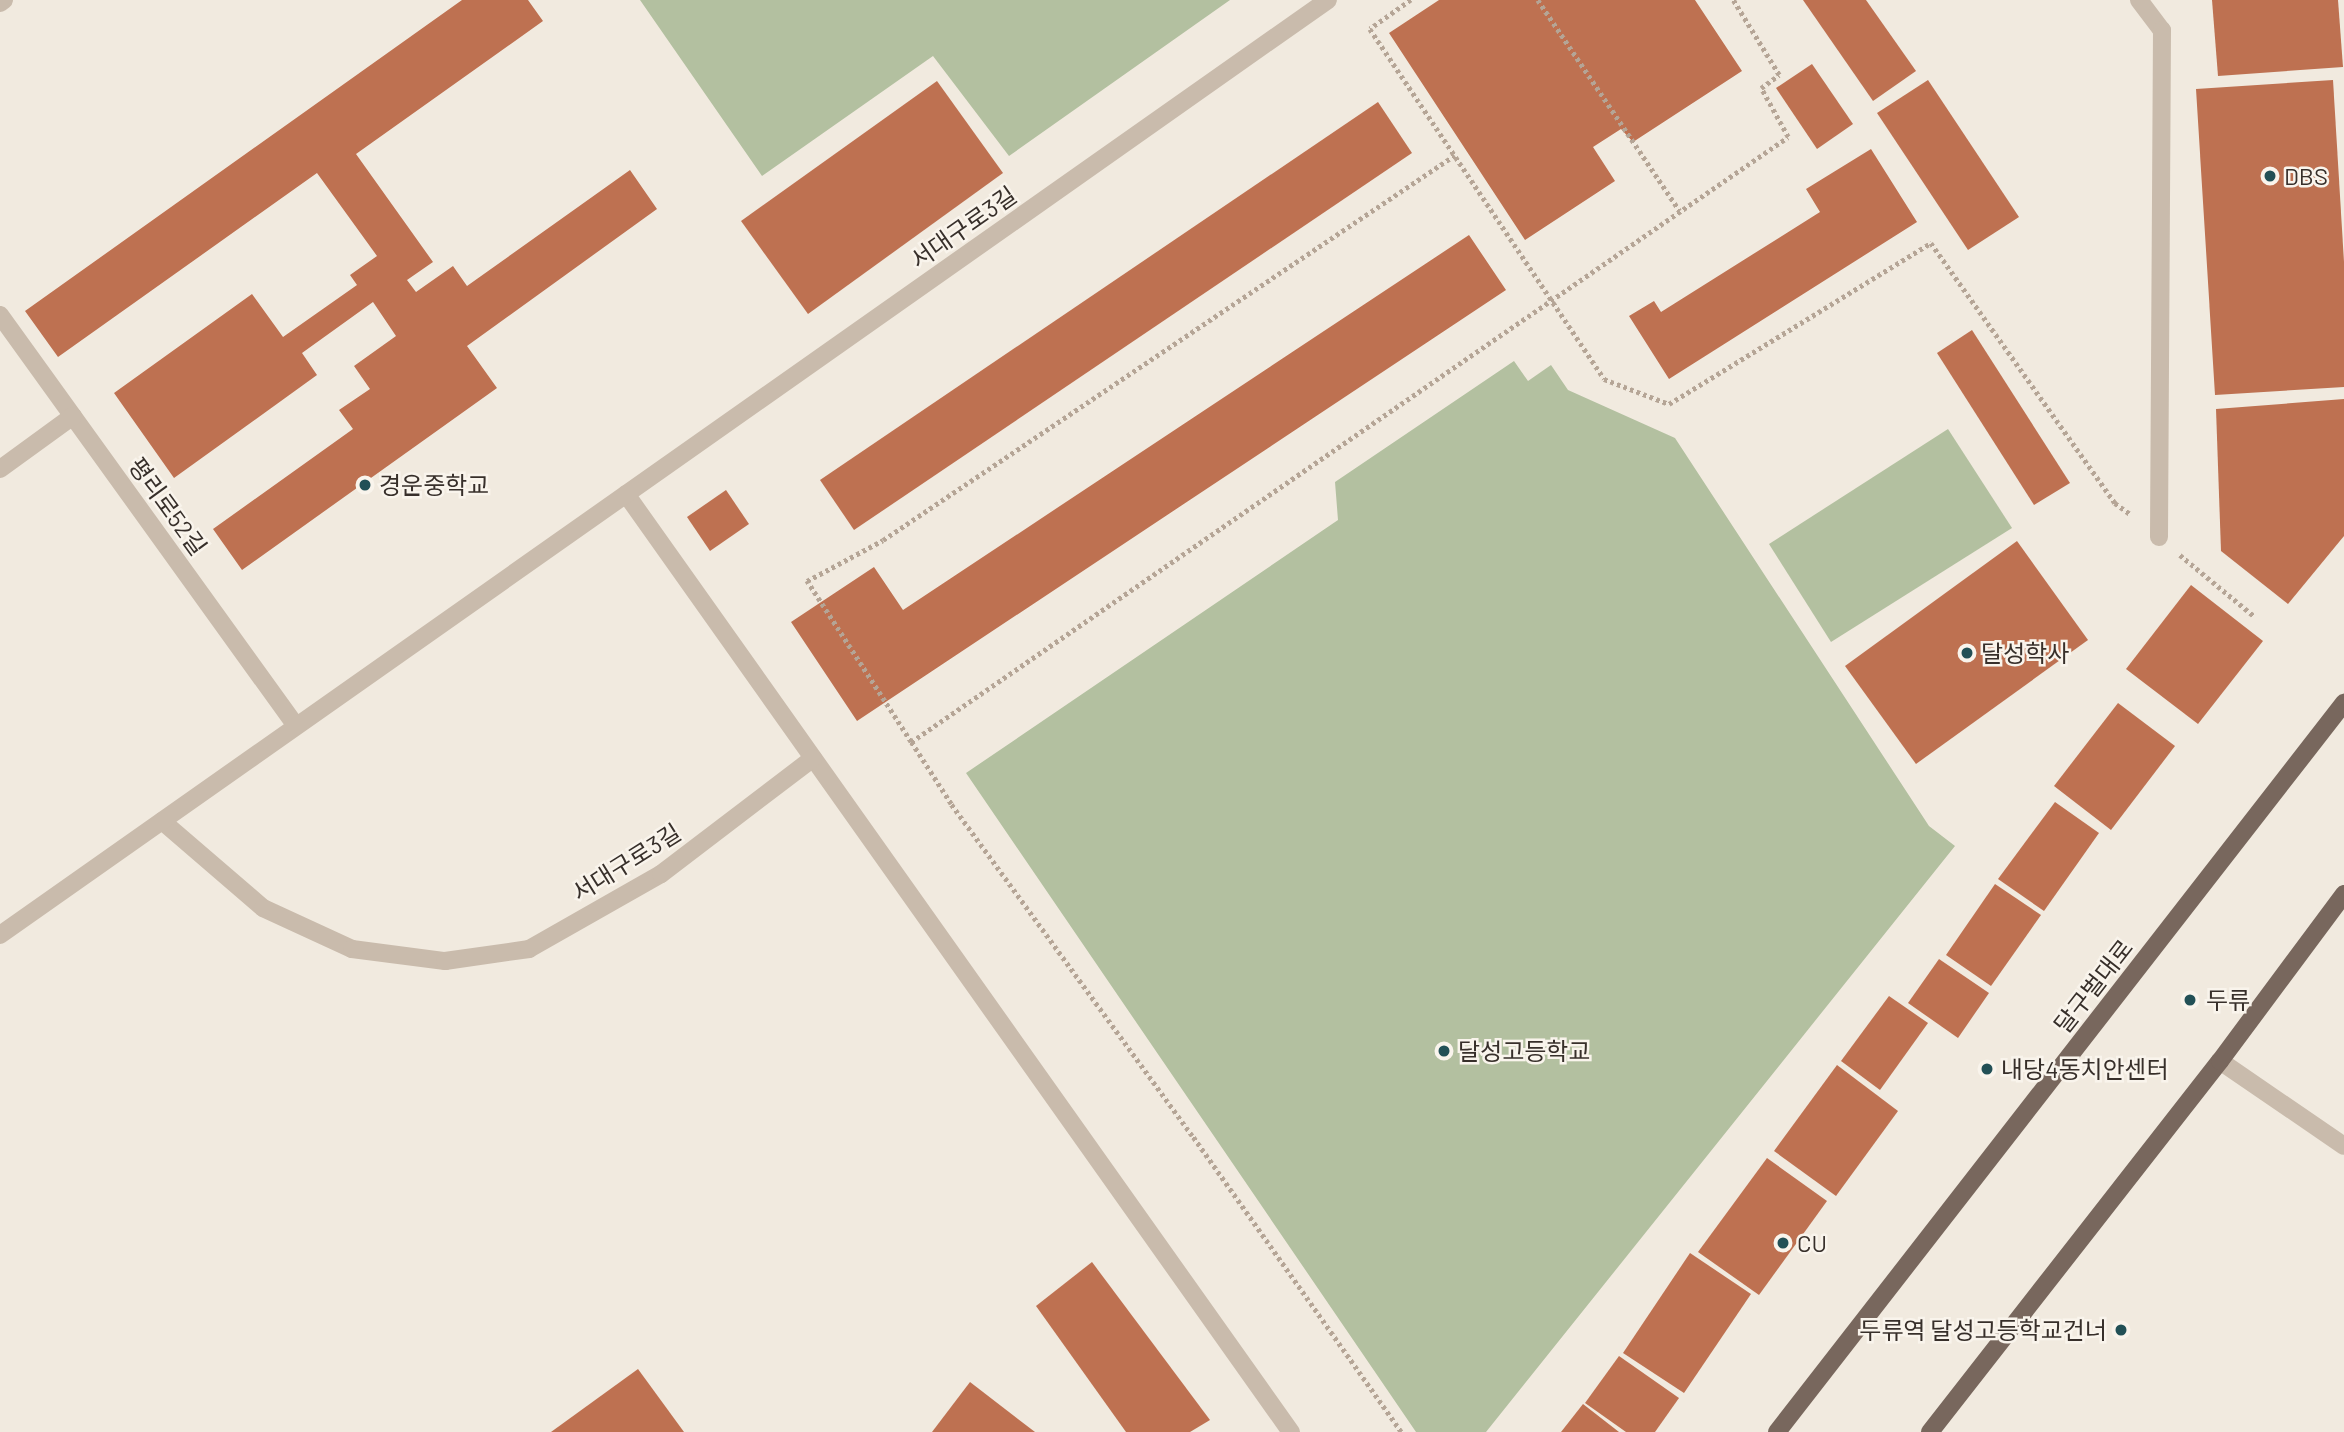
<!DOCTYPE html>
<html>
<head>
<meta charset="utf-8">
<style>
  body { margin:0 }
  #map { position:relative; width:2344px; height:1432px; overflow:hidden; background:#f1eadf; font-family:Barlow,"Noto Sans KR",sans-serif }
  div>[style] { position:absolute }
  .green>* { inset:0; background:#b3c0a0 }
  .building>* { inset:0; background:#be7151 }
  .path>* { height:4.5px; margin-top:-2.25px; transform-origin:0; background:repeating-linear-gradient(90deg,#b5a596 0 3.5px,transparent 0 7px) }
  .service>* { height:18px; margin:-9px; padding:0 9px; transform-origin:9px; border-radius:9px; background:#c9bbac }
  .minor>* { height:18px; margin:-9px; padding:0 9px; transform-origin:9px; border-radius:9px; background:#c9bbac }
  .tertiary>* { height:18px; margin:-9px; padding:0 9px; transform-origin:9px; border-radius:9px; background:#c9bbac }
  .primary>* { height:18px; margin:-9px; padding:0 9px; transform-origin:9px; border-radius:9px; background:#78675d }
  .dots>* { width:19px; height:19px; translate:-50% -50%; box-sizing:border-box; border:4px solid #f9f4ec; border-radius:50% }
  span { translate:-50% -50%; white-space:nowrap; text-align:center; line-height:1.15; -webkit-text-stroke:5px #f9f4ec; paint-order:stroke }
  .poi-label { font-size:24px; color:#372f2a }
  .left { translate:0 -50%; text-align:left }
  .right { translate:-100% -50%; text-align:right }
  .street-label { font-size:24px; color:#372f2a }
</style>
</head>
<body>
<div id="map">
  <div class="green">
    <div style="clip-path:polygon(640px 0,1230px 0,1009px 156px,933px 56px,762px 176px)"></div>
    <div style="clip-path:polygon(1514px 361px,1528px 381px,1551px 365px,1568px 390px,1675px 438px,1929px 826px,1955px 846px,1486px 1432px,1416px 1432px,966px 773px,1338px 520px,1335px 482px)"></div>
    <div style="clip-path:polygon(1948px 429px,2012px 528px,1831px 642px,1769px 544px)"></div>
  </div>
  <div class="building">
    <div style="clip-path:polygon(462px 0,528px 0,543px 21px,356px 154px,433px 262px,407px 280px,416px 292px,453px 266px,467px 286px,630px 170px,657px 209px,467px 346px,497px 388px,242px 570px,213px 529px,353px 429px,339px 410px,370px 389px,354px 366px,396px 336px,373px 302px,302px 353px,317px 375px,174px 478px,114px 393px,252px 294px,283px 337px,357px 285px,350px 275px,377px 256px,317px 173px,58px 357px,25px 311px)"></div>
    <div style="clip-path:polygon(1439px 0,1695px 0,1742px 71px,1633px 142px,1621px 129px,1593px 147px,1615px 181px,1525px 240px,1389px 33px)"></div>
    <div style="clip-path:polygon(1803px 0,1866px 0,1916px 71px,1873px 101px)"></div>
    <div style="clip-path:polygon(2212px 0,2338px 0,2343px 67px,2218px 76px)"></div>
    <div style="clip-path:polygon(1812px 64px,1853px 124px,1817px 149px,1776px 88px)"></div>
    <div style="clip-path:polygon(1928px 80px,2019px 217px,1968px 250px,1877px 113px)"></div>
    <div style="clip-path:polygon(2333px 80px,2344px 262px,2344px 387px,2215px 395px,2196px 89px)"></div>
    <div style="clip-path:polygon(937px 81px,1003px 173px,808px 314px,741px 221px)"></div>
    <div style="clip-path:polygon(1378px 102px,1412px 153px,854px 530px,820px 480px)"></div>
    <div style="clip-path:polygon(1871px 149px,1917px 222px,1669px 379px,1629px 316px,1654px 301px,1661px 312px,1820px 212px,1806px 189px)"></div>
    <div style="clip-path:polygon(1469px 235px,1506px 290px,857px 721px,791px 622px,874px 567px,903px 610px)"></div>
    <div style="clip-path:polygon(1972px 330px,2070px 483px,2034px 505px,1937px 353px)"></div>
    <div style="clip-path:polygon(2344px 399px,2344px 536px,2288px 604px,2221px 551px,2216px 409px)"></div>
    <div style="clip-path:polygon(726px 490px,749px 524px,710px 551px,687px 517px)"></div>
    <div style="clip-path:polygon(2017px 541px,2088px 640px,1916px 764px,1845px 666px)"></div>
    <div style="clip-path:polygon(2191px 585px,2263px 641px,2198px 724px,2126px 669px)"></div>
    <div style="clip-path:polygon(2118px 703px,2175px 746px,2111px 830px,2054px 786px)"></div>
    <div style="clip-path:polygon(2055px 802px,2099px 833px,2044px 911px,1998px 879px)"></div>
    <div style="clip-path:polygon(1995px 884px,2041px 915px,1991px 986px,1946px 955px)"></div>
    <div style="clip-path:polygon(1939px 959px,1989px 993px,1958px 1038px,1908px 1003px)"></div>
    <div style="clip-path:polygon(1889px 996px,1928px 1023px,1880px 1090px,1841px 1061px)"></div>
    <div style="clip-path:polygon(1837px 1065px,1898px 1111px,1836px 1196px,1774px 1151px)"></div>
    <div style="clip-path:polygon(1767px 1158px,1827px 1201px,1759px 1295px,1698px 1252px)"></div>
    <div style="clip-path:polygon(1690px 1253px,1751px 1294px,1684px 1393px,1623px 1353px)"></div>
    <div style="clip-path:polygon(1092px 1262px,1210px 1420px,1190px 1432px,1126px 1432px,1036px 1306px)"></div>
    <div style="clip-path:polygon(1619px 1356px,1679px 1398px,1655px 1432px,1626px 1432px,1585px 1403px)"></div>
    <div style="clip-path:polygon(638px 1369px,684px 1432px,551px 1432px)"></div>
    <div style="clip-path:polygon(970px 1382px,1035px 1432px,932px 1432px)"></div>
    <div style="clip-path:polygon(1583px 1404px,1619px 1432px,1561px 1432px)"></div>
  </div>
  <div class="path">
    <div style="left:1411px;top:0;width:50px;rotate:144.7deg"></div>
    <div style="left:1370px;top:29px;width:421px;rotate:56.2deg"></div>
    <div style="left:1604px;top:379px;width:70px;rotate:21deg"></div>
    <div style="left:1669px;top:404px;width:308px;rotate:-31.6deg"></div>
    <div style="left:1931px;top:243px;width:319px;rotate:54.7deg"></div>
    <div style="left:2115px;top:503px;width:19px;rotate:36deg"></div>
    <div style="left:1538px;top:0;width:254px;rotate:56.1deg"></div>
    <div style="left:2180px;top:555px;width:96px;rotate:39.5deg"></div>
    <div style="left:911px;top:742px;width:192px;rotate:-122.9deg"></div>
    <div style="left:807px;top:581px;width:86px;rotate:-28.3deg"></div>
    <div style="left:883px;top:540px;width:689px;rotate:-33.94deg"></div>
    <div style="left:1401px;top:1432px;width:362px;rotate:-125.2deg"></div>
    <div style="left:1192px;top:1136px;width:410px;rotate:-126deg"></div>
    <div style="left:951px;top:804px;width:74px;rotate:-122.8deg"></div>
    <div style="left:911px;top:742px;width:1065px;rotate:-34.6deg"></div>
    <div style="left:1788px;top:137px;width:56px;rotate:-118.9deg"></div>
    <div style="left:1761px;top:88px;width:22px;rotate:-36deg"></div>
    <div style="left:1779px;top:75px;width:88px;rotate:-121.5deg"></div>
  </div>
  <div class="service">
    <div style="left:626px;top:494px;width:1150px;rotate:54.67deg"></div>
    <div style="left:162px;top:821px;width:133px;rotate:40.7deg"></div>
    <div style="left:263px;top:908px;width:98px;rotate:24.7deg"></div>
    <div style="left:352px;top:949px;width:94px;rotate:7.4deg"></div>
    <div style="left:445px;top:961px;width:85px;rotate:-8.1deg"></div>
    <div style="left:529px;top:949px;width:152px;rotate:-29.6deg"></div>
    <div style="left:661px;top:874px;width:191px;rotate:-37.3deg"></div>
  </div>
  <div class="minor">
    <div style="left:2139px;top:0;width:38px;rotate:53deg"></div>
    <div style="left:2162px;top:30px;width:507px;rotate:90.34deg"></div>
    <div style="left:0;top:3px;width:5px;rotate:-37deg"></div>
    <div style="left:0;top:315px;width:506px;rotate:54.24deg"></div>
    <div style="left:0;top:469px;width:90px;rotate:-36deg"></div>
    <div style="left:2220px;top:1061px;width:150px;rotate:34.4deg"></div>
  </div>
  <div class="tertiary">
    <div style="left:0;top:935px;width:1624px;rotate:-35.15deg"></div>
  </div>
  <div class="primary">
    <div style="left:1777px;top:1432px;width:924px;rotate:-52.13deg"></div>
    <div style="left:1930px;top:1432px;width:471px;rotate:-52deg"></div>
    <div style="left:2220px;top:1061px;width:208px;rotate:-53.4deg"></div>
  </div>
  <div class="dots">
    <div style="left:2270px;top:176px;background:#225056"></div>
    <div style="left:365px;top:485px;background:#225056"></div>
    <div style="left:1967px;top:653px;background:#225056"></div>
    <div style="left:2190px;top:1000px;background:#225056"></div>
    <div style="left:1444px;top:1051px;background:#225056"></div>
    <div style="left:1987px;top:1069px;background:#225056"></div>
    <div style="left:1783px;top:1243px;background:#225056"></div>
    <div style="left:2121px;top:1330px;background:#225056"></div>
  </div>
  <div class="poi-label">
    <span class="left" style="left:2284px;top:176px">DBS</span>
    <span class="left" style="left:379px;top:485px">경운중학교</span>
    <span class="left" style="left:1981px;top:653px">달성학사</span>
    <span class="left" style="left:2206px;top:1000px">두류</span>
    <span class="left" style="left:1458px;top:1051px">달성고등학교</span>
    <span class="left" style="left:2001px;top:1069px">내당4동치안센터</span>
    <span class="left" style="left:1797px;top:1243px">CU</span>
    <span class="right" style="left:2107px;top:1330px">두류역 달성고등학교건너</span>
  </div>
  <div class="street-label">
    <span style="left:963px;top:227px;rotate:-35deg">서대구로3길</span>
    <span style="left:168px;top:506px;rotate:54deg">평리로52길</span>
    <span style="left:626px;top:862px;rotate:-32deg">서대구로3길</span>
    <span style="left:2093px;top:986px;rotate:-52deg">달구벌대로</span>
  </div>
</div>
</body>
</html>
